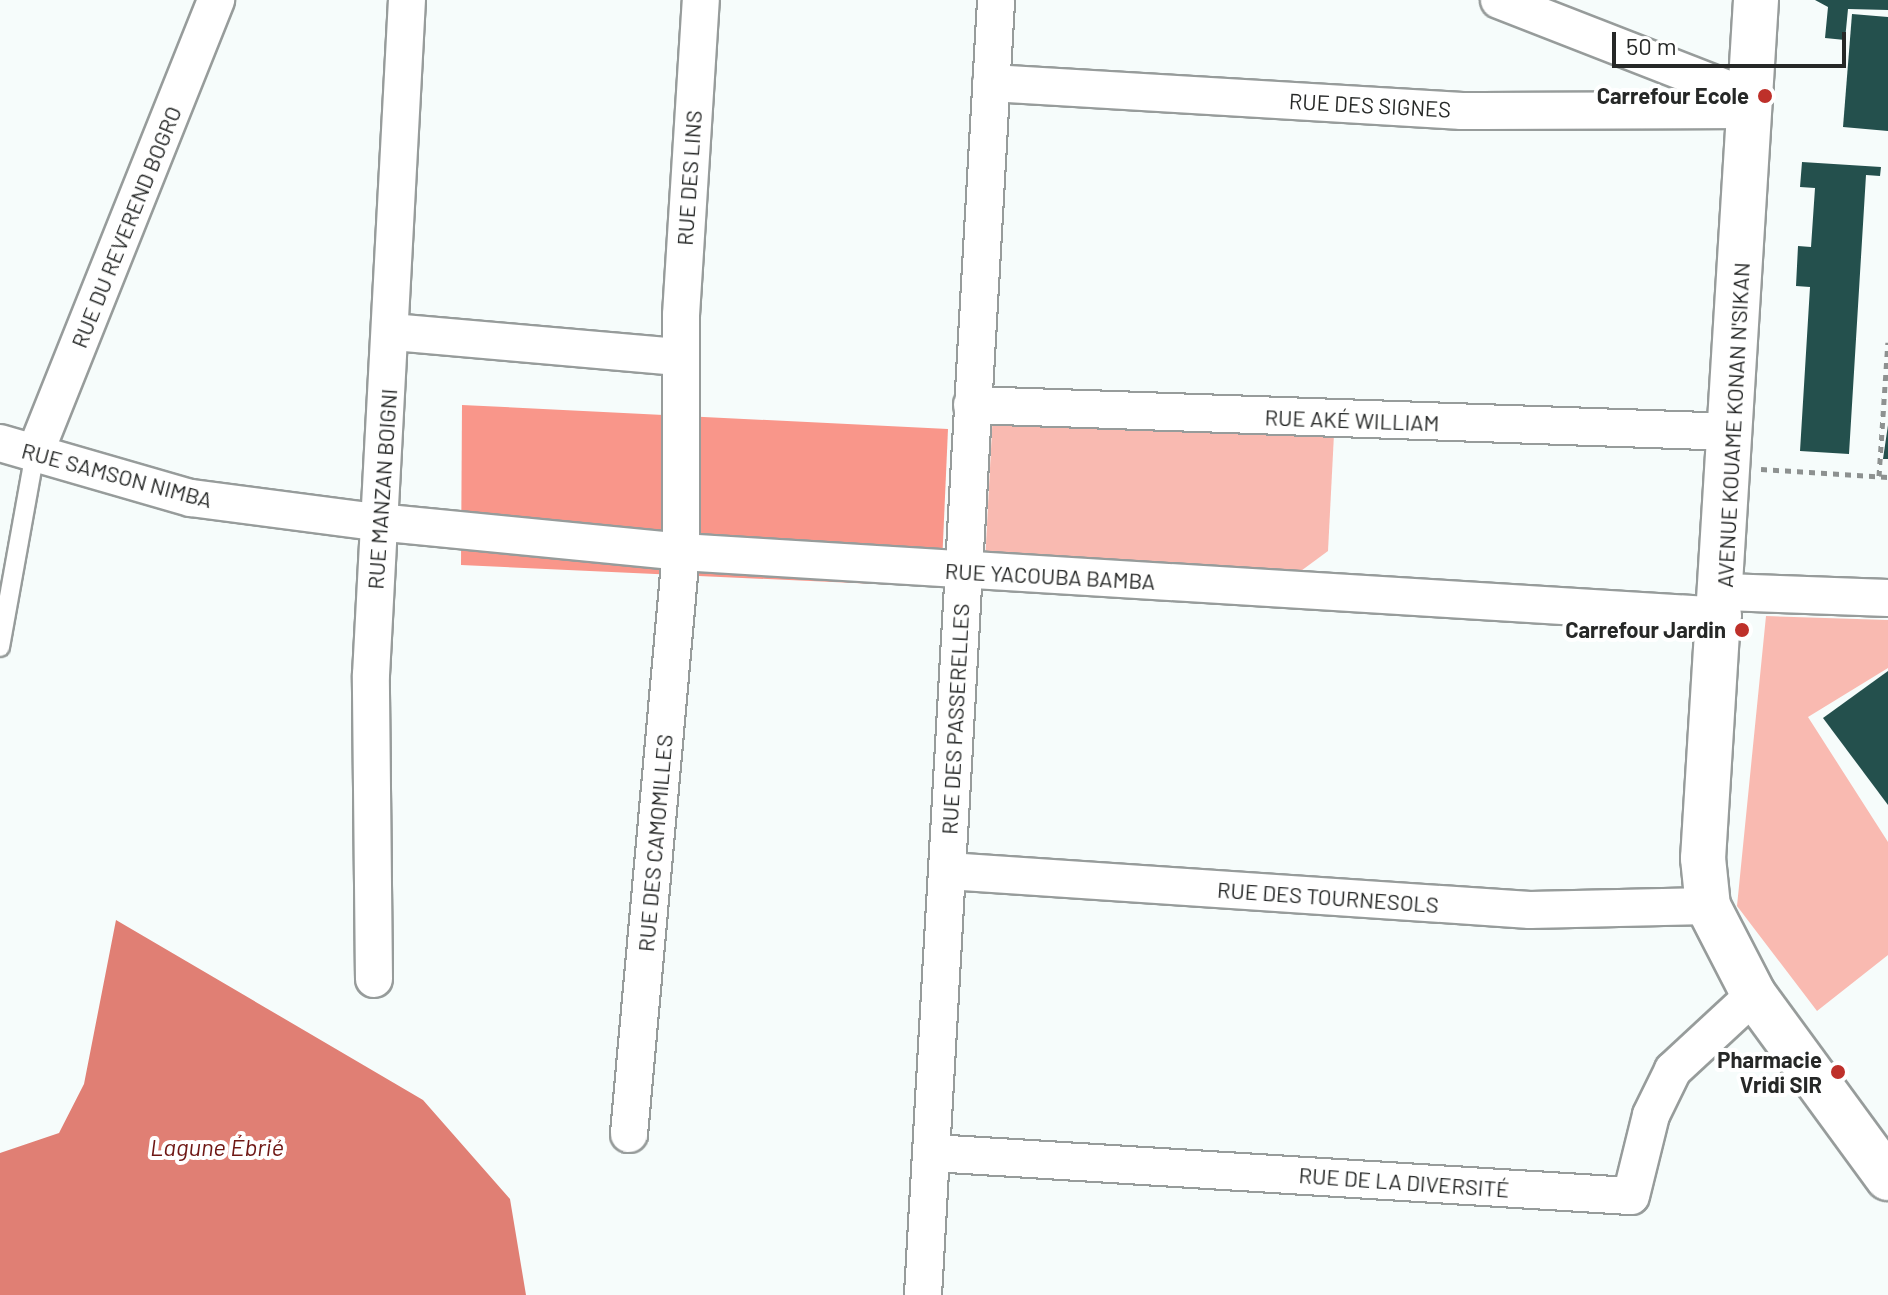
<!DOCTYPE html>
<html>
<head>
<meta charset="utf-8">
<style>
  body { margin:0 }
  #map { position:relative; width:1888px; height:1295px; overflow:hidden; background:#f6fcfb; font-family:Barlow,sans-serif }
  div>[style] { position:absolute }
  .green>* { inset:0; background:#f9bab1 }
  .forest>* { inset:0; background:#f9968a }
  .water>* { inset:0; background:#e07f74 }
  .building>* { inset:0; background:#24504d }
  .path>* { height:5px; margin-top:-2.5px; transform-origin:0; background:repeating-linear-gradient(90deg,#8d9190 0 6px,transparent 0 12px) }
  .roads { filter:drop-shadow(2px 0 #979c9b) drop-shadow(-2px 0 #979c9b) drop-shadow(0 2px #979c9b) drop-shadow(0 -2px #979c9b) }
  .service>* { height:18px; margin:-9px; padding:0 9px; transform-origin:9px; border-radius:9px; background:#fff }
  .minor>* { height:36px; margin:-18px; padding:0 18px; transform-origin:18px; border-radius:18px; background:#fff }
  .tertiary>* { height:44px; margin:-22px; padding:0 22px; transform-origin:22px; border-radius:22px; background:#fff }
  .dots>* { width:22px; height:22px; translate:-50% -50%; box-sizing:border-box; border:4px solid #fff; border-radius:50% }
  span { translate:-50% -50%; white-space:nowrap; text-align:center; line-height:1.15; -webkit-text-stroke:8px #fff; paint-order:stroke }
  .poi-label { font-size:22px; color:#262827; font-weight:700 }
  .right { translate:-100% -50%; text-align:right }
  .street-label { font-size:22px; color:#262827 }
  .water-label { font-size:24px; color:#6f1714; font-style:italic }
  .scale { position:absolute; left:1612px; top:32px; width:234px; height:36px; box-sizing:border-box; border:4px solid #262827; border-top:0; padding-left:10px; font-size:24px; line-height:28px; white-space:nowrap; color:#262827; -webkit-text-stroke:6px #fff; paint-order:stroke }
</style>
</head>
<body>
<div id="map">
  <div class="green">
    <div style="clip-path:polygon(993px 411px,1334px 434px,1328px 551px,1271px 593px,984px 582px)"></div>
    <div style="clip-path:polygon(1766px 616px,1888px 620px,1888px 668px,1808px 717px,1888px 842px,1888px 955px,1817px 1011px,1737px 906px)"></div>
  </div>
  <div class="forest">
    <div style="clip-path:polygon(462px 405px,948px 429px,941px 587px,461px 565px)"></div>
  </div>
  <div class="water">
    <div style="clip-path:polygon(116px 920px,423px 1100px,510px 1199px,526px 1295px,0 1295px,0 1153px,59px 1133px,84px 1084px)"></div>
  </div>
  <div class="building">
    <div style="clip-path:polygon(1815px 0,1888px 0,1888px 10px,1848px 9px,1845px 40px,1825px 38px,1828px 7px)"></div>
    <div style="clip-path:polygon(1852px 14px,1888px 17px,1888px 131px,1843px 127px)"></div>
    <div style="clip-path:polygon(1802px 162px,1881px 167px,1880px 176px,1866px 175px,1849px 454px,1800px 451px,1810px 287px,1796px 286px,1798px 246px,1811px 247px,1815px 188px,1800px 187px)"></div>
    <div style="clip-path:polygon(1888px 425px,1888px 459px,1883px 459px)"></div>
    <div style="clip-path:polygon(1888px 671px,1888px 805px,1823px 718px)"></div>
  </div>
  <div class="path">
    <div style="left:1761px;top:469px;width:127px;rotate:3.6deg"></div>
    <div style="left:1879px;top:476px;width:134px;rotate:-86.2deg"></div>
  </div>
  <div class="roads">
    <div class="service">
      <div style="left:0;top:647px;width:197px;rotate:-79.8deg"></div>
    </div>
    <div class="minor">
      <div style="left:1499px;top:0;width:270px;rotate:21.3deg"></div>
      <div style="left:991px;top:83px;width:472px;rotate:3.4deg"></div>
      <div style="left:1462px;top:111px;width:288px;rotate:-0.2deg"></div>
      <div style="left:392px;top:332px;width:289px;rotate:5deg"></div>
      <div style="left:972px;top:405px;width:760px;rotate:2.03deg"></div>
      <div style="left:0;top:443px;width:199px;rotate:16.1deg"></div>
      <div style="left:191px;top:498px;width:188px;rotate:7.4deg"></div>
      <div style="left:377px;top:522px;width:305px;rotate:5.6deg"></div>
      <div style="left:681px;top:552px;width:1044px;rotate:3.51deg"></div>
      <div style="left:35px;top:453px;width:488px;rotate:-68.2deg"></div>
      <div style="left:1725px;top:592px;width:163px;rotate:2.1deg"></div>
      <div style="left:948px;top:871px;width:583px;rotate:3.83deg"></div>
      <div style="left:1530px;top:910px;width:178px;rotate:-1.3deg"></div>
      <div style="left:374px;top:979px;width:304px;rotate:-90.6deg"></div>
      <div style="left:371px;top:675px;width:676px;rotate:-86.95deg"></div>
      <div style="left:629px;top:1134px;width:584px;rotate:-84.89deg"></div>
      <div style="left:681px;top:552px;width:237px;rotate:-90deg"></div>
      <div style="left:681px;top:315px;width:316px;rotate:-86.4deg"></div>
      <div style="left:933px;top:1153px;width:699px;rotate:3.53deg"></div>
      <div style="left:1631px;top:1196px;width:83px;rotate:-76.1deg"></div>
      <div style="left:1651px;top:1115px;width:50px;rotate:-63.9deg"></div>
      <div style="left:1673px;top:1070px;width:110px;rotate:-42.8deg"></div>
      <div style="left:923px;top:1295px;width:1297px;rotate:-86.77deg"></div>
    </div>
    <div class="tertiary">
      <div style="left:1756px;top:0;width:860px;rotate:93.53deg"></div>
      <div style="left:1703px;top:858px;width:48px;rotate:84.1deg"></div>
      <div style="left:1708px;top:906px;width:100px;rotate:62.7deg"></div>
      <div style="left:1754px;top:995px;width:227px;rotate:53.8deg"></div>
    </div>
  </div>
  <div class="dots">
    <div style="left:1765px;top:96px;background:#be302a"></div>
    <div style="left:1742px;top:630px;background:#be302a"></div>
    <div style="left:1838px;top:1072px;background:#be302a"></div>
  </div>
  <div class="poi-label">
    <span class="right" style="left:1749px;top:96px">Carrefour Ecole</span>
    <span class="right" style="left:1726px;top:630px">Carrefour Jardin</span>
    <span class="right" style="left:1822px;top:1072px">Pharmacie<br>Vridi SIR</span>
  </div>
  <div class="street-label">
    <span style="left:1370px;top:105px;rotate:3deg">RUE DES SIGNES</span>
    <span style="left:689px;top:178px;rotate:-86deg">RUE DES LINS</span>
    <span style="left:126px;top:227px;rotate:-68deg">RUE DU REVEREND BOGRO</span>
    <span style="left:1352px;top:420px;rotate:2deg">RUE AKÉ WILLIAM</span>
    <span style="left:1733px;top:425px;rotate:-87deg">AVENUE KOUAME KONAN N'SIKAN</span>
    <span style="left:117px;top:475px;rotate:15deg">RUE SAMSON NIMBA</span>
    <span style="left:382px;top:489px;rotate:-86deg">RUE MANZAN BOIGNI</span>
    <span style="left:1050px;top:576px;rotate:3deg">RUE YACOUBA BAMBA</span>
    <span style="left:955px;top:719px;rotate:-87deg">RUE DES PASSERELLES</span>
    <span style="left:655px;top:843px;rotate:-85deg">RUE DES CAMOMILLES</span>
    <span style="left:1328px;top:897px;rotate:4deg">RUE DES TOURNESOLS</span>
    <span style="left:1404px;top:1182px;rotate:4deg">RUE DE LA DIVERSITÉ</span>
  </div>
  <div class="water-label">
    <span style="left:217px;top:1147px">Lagune Ébrié</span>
  </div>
  <div class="scale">50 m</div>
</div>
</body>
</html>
